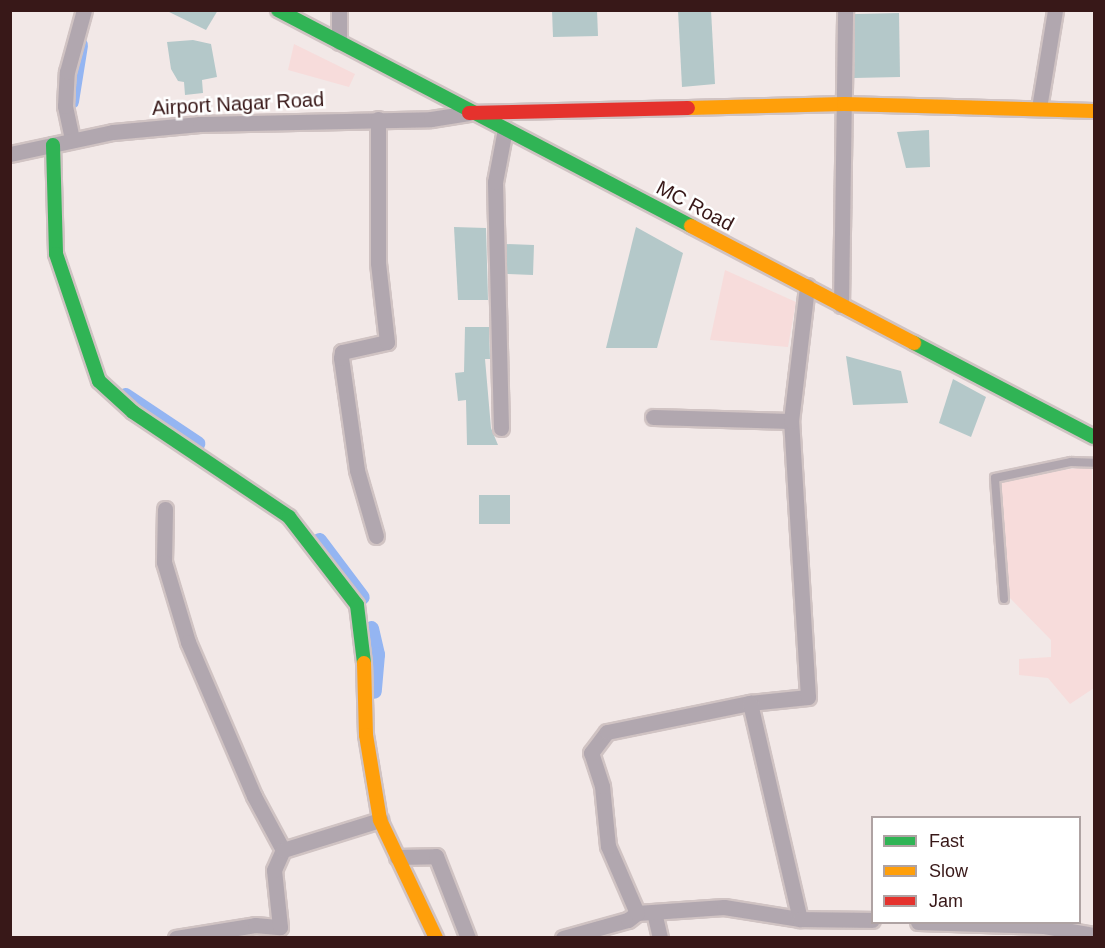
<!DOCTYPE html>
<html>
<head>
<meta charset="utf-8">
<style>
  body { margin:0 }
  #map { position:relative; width:1105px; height:948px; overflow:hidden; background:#f2e8e7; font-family:Arial,sans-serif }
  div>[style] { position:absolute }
  .built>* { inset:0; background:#f7dcdb }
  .canal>* { height:15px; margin:-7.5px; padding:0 7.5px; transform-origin:7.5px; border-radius:7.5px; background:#94b5f2 }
  .building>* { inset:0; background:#b4c8c9 }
  .roads { filter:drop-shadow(2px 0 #d0c3c3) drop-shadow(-2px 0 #d0c3c3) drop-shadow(0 2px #d0c3c3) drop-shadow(0 -2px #d0c3c3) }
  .lane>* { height:8px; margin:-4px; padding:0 4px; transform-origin:4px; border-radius:4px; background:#b1a7af }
  .street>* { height:15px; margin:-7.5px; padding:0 7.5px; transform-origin:7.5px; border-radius:7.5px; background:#b1a7af }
  .fast>* { height:14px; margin:-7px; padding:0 7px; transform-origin:7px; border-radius:7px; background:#30b455 }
  .slow>* { height:14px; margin:-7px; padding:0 7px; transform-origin:7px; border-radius:7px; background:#ff9f0a }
  .jam>* { height:14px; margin:-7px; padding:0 7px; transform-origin:7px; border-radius:7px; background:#e5322d }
  span { translate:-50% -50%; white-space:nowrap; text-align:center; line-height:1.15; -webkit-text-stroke:5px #fff; paint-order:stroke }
  .street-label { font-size:20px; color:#381818 }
  .frame { position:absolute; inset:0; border:12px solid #381818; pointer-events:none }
  .legend { position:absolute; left:871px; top:816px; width:210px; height:108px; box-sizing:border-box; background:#fff; border:2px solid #afa3a3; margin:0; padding:8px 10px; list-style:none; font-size:18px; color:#381818 }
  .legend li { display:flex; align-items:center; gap:12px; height:30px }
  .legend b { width:30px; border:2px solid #afa3a3 }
</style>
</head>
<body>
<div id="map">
  <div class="built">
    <div style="clip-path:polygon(294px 44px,355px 74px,349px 87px,288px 70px)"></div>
    <div style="clip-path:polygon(725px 270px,796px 302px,788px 347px,710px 340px)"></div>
    <div style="clip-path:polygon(1092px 466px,1094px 688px,1070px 704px,1048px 678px,1019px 675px,1019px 659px,1051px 657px,1051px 640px,1009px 597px,997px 479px)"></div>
  </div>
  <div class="canal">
    <div style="left:71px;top:101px;width:57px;rotate:-80.9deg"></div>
    <div style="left:125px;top:395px;width:87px;rotate:33.7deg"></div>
    <div style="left:319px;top:540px;width:71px;rotate:53deg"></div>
    <div style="left:371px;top:628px;width:27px;rotate:77deg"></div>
    <div style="left:377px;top:654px;width:37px;rotate:95deg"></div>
  </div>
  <div class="building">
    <div style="clip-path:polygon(165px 10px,218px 10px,206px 30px)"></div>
    <div style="clip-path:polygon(552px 10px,597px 10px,598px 36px,553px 37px)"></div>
    <div style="clip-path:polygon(678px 10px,711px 10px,715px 84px,682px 87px)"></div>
    <div style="clip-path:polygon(899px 13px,900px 77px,854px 78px,855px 14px)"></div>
    <div style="clip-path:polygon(193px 40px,211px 44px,217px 77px,202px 80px,203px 93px,185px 95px,184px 82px,178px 81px,171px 69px,167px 42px)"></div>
    <div style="clip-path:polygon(929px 130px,930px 167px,906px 168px,897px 132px)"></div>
    <div style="clip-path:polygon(454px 227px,486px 228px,488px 300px,458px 300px)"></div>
    <div style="clip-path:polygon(636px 227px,683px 253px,657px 348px,606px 348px)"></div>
    <div style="clip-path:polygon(506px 244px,534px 245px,533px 275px,507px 274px)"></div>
    <div style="clip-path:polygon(465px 327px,489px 327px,490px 359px,485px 359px,491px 428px,498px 445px,467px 445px,466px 400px,458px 401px,455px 373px,464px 372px)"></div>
    <div style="clip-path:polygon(846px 356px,901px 371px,908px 403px,853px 405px)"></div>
    <div style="clip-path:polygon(953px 379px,986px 397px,971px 437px,939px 423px)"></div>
    <div style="clip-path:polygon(479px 495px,510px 495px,510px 524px,479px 524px)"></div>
  </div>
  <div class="roads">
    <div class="lane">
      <div style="left:1004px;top:599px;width:121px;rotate:-94.3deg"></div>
      <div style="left:995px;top:478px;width:78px;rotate:-11.9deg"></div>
      <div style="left:1071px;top:462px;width:23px;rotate:2deg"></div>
    </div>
    <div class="street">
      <div style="left:339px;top:10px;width:32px;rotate:90deg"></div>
      <div style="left:1039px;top:108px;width:99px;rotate:-80.7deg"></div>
      <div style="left:72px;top:139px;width:34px;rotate:-102deg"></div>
      <div style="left:65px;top:106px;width:34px;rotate:-87deg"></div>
      <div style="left:67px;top:72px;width:64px;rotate:-74.7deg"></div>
      <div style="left:10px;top:154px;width:105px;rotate:-12.1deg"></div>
      <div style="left:113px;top:132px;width:87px;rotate:-5.3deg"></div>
      <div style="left:200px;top:124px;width:231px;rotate:-1.2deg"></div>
      <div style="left:431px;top:119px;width:38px;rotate:-9deg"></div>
      <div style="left:841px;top:305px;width:295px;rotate:-89.2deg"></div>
      <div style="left:653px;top:417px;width:138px;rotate:1.7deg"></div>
      <div style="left:501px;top:428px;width:246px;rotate:-91.4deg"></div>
      <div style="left:495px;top:182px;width:54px;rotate:-79.3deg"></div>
      <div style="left:165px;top:509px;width:53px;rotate:91.1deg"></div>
      <div style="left:164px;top:562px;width:84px;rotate:73.3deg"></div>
      <div style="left:188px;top:642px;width:168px;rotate:66.8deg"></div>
      <div style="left:254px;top:796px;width:61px;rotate:61.8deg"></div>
      <div style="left:376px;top:536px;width:69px;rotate:-106.1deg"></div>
      <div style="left:357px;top:470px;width:113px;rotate:-98.1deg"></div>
      <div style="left:341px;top:358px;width:6px;rotate:-81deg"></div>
      <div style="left:342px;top:352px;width:46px;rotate:-12.5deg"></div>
      <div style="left:387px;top:342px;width:80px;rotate:-96.5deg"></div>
      <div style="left:378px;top:263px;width:144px;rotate:-90deg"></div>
      <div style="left:750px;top:703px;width:58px;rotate:-5.9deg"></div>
      <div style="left:808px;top:697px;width:277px;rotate:-93.5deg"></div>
      <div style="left:791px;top:421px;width:136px;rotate:-83.2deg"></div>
      <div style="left:397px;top:857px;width:39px;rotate:-1deg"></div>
      <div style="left:436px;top:856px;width:88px;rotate:68.7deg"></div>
      <div style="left:654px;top:912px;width:27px;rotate:77deg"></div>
      <div style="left:637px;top:913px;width:87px;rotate:-3.9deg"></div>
      <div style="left:724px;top:907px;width:77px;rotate:9deg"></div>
      <div style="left:918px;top:922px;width:126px;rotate:1.8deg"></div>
      <div style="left:1044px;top:926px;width:51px;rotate:10.2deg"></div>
      <div style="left:176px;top:938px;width:80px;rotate:-9.3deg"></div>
      <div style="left:255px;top:925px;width:25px;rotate:5deg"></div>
      <div style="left:280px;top:927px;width:57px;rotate:-96deg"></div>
      <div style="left:274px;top:870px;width:22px;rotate:-66deg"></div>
      <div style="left:283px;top:850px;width:102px;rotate:-17.2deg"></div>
      <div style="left:563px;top:938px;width:67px;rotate:-15.5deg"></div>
      <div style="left:628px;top:920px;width:11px;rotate:-38deg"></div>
      <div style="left:637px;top:913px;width:73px;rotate:-113.4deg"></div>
      <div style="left:608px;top:846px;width:60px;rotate:-95.7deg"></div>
      <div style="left:602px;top:786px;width:35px;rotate:-108deg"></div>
      <div style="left:591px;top:753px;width:26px;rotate:-53deg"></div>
      <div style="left:607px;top:732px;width:146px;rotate:-11.5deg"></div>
      <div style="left:750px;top:703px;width:222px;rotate:77deg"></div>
      <div style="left:800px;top:919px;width:72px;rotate:0.8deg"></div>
    </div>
    <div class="fast">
      <div style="left:278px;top:10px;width:466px;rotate:27.6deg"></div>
      <div style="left:53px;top:145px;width:109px;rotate:88.4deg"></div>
      <div style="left:56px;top:254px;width:134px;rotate:71.3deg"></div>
      <div style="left:99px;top:381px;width:46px;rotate:42.4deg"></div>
      <div style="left:133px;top:412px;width:188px;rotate:33.9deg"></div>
      <div style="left:289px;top:517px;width:111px;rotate:52.3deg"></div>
      <div style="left:357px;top:605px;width:58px;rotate:83.1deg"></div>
      <div style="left:914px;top:343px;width:203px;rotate:27.6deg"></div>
    </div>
    <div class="slow">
      <div style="left:688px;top:108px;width:156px;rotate:-1.5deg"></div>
      <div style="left:844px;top:104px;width:250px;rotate:1.6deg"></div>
      <div style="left:691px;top:226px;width:252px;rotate:27.7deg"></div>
      <div style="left:364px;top:663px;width:72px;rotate:88.4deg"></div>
      <div style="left:366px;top:735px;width:86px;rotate:80.6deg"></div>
      <div style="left:380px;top:820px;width:131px;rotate:64.6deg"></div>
    </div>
    <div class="jam">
      <div style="left:469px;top:113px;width:219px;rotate:-1.3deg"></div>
    </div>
  </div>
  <div class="street-label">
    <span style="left:238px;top:104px;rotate:-3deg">Airport Nagar Road</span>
    <span style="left:695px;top:206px;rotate:28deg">MC Road</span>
  </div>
  <div class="frame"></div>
  <ul class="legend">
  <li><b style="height:8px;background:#30b455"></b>Fast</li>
  <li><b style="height:8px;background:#ff9f0a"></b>Slow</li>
  <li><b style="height:8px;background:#e5322d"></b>Jam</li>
  </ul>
</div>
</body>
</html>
